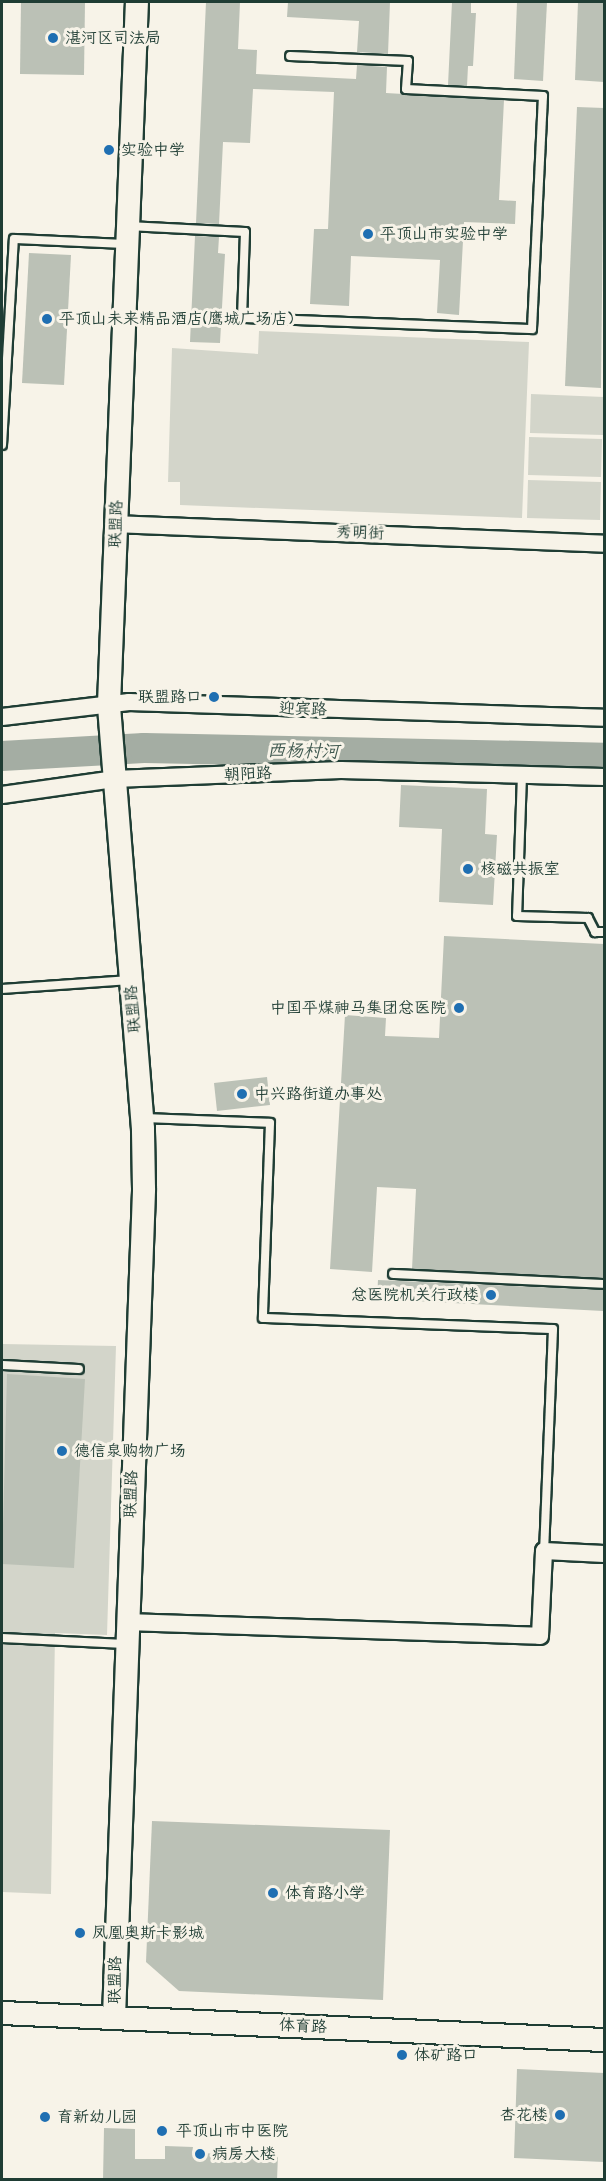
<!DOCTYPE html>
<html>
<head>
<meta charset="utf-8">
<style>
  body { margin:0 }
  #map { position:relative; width:606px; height:2181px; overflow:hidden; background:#f7f3e8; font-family:"Architects Daughter","LXGW WenKai TC",sans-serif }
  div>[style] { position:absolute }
  .green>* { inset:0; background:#d3d5ca }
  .river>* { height:30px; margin:-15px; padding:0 15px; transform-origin:15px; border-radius:15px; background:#a4ada3 }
  .building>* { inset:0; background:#bbc1b6 }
  .roads { filter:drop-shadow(2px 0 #1f3d34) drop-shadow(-2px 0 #1f3d34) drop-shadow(0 2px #1f3d34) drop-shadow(0 -2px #1f3d34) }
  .lane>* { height:8px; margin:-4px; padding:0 4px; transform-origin:4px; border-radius:4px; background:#f7f3e8 }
  .street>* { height:16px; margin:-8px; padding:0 8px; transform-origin:8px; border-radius:8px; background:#f7f3e8 }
  .secondary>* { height:22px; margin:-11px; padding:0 11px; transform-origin:11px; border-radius:11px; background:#f7f3e8 }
  .dots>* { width:16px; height:16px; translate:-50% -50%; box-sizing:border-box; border:3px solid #f7f3e8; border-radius:50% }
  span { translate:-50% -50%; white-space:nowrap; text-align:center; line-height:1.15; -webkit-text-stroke:6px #f7f3e8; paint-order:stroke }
  .poi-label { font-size:16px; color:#1f3d34 }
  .left { translate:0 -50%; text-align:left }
  .right { translate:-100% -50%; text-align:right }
  .street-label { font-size:16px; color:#1f3d34 }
  .water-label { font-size:18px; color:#405950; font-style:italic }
  .frame { position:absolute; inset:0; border:3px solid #1f3d34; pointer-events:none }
</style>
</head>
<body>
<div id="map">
  <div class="green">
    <div style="clip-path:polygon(259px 331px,529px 342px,522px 518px,180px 505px,180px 482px,168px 482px,172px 348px,258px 354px)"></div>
    <div style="clip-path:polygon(531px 394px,604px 397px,603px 435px,530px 433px)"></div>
    <div style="clip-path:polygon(529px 437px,602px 439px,601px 477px,528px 475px)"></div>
    <div style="clip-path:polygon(528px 480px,601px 482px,600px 520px,527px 518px)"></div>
    <div style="clip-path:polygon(2px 1344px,116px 1346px,107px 1635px,55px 1633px,51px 1894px,2px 1892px)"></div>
  </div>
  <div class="river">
    <div style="left:2px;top:756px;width:142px;rotate:-3.2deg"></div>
    <div style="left:144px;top:748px;width:460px;rotate:1.2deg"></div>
  </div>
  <div class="building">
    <div style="clip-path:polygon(21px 2px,85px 2px,84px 75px,20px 74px)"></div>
    <div style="clip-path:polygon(206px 2px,240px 2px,238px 49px,257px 50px,256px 74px,356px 79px,357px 65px,387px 67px,386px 93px,504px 100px,499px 200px,516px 201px,515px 224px,464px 222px,459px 315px,437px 313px,440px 260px,351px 256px,349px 306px,310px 304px,314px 229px,328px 229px,334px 92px,253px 89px,250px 143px,223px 142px,219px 224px,196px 223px)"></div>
    <div style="clip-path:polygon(288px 2px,390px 2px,388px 54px,357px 52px,359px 21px,287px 17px)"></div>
    <div style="clip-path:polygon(452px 2px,471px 2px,471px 13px,476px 13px,473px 66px,468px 66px,467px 86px,448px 85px)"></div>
    <div style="clip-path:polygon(517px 2px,547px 2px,543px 81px,514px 79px)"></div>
    <div style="clip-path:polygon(578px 2px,604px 2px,604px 82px,575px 80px)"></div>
    <div style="clip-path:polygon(577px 107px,604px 108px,601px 388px,565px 386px)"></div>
    <div style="clip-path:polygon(195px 236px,219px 237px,218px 253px,225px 254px,220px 343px,190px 342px)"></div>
    <div style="clip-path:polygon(29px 253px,71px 255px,64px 385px,22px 383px)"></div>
    <div style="clip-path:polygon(401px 785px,487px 789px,485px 834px,497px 835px,493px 905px,439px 902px,442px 829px,399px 827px)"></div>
    <div style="clip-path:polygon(444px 936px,604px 944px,604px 1278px,412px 1269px,416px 1189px,377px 1187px,372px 1272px,330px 1269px,345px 1015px,386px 1018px,385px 1036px,439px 1038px)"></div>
    <div style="clip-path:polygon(267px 1077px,270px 1105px,217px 1111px,214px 1083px)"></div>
    <div style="clip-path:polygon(378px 1280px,604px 1290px,603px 1311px,377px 1299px)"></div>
    <div style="clip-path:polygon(7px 1374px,85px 1379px,74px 1568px,2px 1564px)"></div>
    <div style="clip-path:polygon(152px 1821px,390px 1830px,383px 2000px,179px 1991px,146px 1962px)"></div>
    <div style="clip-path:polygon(517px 2069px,604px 2073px,604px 2162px,514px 2158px)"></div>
    <div style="clip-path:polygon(104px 2128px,135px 2129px,135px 2159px,165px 2159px,165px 2146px,193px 2147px,192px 2153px,278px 2155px,277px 2180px,103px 2180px)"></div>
  </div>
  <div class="roads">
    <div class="lane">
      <div style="left:128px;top:226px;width:117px;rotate:2.9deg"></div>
      <div style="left:245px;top:232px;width:86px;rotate:92deg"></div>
      <div style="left:242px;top:318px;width:290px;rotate:2.2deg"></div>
      <div style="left:532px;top:329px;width:233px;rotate:-87.3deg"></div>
      <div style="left:543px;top:96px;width:137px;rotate:-177.1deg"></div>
      <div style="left:406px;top:89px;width:28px;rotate:-86deg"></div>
      <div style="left:408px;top:61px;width:118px;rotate:-177.6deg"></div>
      <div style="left:2px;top:445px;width:206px;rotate:-86.7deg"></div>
      <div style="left:14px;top:239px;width:112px;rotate:2.6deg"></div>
      <div style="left:522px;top:775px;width:141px;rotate:92deg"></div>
      <div style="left:517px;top:916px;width:71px;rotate:1.6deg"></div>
      <div style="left:588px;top:918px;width:16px;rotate:63deg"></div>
      <div style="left:595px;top:932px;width:9px"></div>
      <div style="left:2px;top:989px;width:128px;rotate:-4deg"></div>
      <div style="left:142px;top:1118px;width:128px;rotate:2.2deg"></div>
      <div style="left:270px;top:1123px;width:195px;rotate:92.1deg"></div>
      <div style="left:263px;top:1318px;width:290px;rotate:2.2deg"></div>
      <div style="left:553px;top:1329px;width:222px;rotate:92.3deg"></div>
      <div style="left:393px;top:1274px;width:211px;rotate:2.7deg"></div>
      <div style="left:2px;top:1365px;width:77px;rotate:3deg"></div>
      <div style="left:2px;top:1638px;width:123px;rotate:2.8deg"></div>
    </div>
    <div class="street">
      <div style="left:115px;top:524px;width:489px;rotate:2.3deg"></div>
      <div style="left:2px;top:717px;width:128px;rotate:-6.7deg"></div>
      <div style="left:129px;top:702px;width:475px;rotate:1.9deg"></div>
      <div style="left:2px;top:795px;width:113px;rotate:-8.1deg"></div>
      <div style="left:114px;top:779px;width:227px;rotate:-2.3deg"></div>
      <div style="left:341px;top:770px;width:263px;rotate:1.5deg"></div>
      <div style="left:126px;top:1622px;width:414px;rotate:1.9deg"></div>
      <div style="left:540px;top:1636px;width:85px;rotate:-87.3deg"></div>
      <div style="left:544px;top:1551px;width:60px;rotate:2.9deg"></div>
    </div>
    <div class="secondary">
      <div style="left:2px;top:2013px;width:603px;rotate:2.57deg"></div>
      <div style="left:114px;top:2017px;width:829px;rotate:-87.92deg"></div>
      <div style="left:144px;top:1189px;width:60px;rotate:-91deg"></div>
      <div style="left:143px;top:1129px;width:426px;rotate:-94.6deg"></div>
      <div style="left:109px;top:704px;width:703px;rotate:-87.72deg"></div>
    </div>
  </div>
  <div class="dots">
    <div style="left:53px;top:38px;background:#1f6fb2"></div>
    <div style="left:109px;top:150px;background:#1f6fb2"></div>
    <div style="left:368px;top:234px;background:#1f6fb2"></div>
    <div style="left:47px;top:319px;background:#1f6fb2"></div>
    <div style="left:214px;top:697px;background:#1f6fb2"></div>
    <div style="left:468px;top:869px;background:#1f6fb2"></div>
    <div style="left:459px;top:1008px;background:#1f6fb2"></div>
    <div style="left:242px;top:1094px;background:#1f6fb2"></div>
    <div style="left:491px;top:1295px;background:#1f6fb2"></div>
    <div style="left:62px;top:1451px;background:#1f6fb2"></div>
    <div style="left:273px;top:1893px;background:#1f6fb2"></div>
    <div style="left:80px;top:1933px;background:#1f6fb2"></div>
    <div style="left:402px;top:2055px;background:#1f6fb2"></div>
    <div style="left:560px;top:2115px;background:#1f6fb2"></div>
    <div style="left:45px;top:2117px;background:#1f6fb2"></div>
    <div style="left:162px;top:2131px;background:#1f6fb2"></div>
    <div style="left:200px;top:2154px;background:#1f6fb2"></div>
  </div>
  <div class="poi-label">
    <span class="left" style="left:65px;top:38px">湛河区司法局</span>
    <span class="left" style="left:121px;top:150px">实验中学</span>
    <span class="left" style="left:380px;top:234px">平顶山市实验中学</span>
    <span class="left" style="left:59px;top:319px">平顶山未来精品酒店(鹰城广场店)</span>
    <span class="right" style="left:202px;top:697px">联盟路口</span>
    <span class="left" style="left:480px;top:869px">核磁共振室</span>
    <span class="right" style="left:446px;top:1008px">中国平煤神马集团总医院</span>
    <span class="left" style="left:254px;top:1094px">中兴路街道办事处</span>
    <span class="right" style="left:479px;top:1295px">总医院机关行政楼</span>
    <span class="left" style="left:74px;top:1451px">德信泉购物广场</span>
    <span class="left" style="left:285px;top:1893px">体育路小学</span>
    <span class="left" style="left:92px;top:1933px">凤凰奥斯卡影城</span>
    <span class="left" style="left:414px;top:2055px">体矿路口</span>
    <span class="right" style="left:548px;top:2115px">杏花楼</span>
    <span class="left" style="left:57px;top:2117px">育新幼儿园</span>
    <span class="left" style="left:176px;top:2131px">平顶山市中医院</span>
    <span class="left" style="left:212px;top:2154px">病房大楼</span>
  </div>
  <div class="street-label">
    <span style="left:116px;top:524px;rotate:-88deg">联盟路</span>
    <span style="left:360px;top:533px;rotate:2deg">秀明街</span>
    <span style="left:303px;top:709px;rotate:2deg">迎宾路</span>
    <span style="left:248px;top:774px;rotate:-3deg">朝阳路</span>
    <span style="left:133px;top:1009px;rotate:-95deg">联盟路</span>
    <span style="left:131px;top:1494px;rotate:-88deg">联盟路</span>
    <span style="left:115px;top:1980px;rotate:-89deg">联盟路</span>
    <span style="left:303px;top:2026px;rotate:3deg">体育路</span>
  </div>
  <div class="water-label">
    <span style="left:303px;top:752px;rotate:1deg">西杨村河</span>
  </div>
  <div class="frame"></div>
</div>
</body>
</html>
